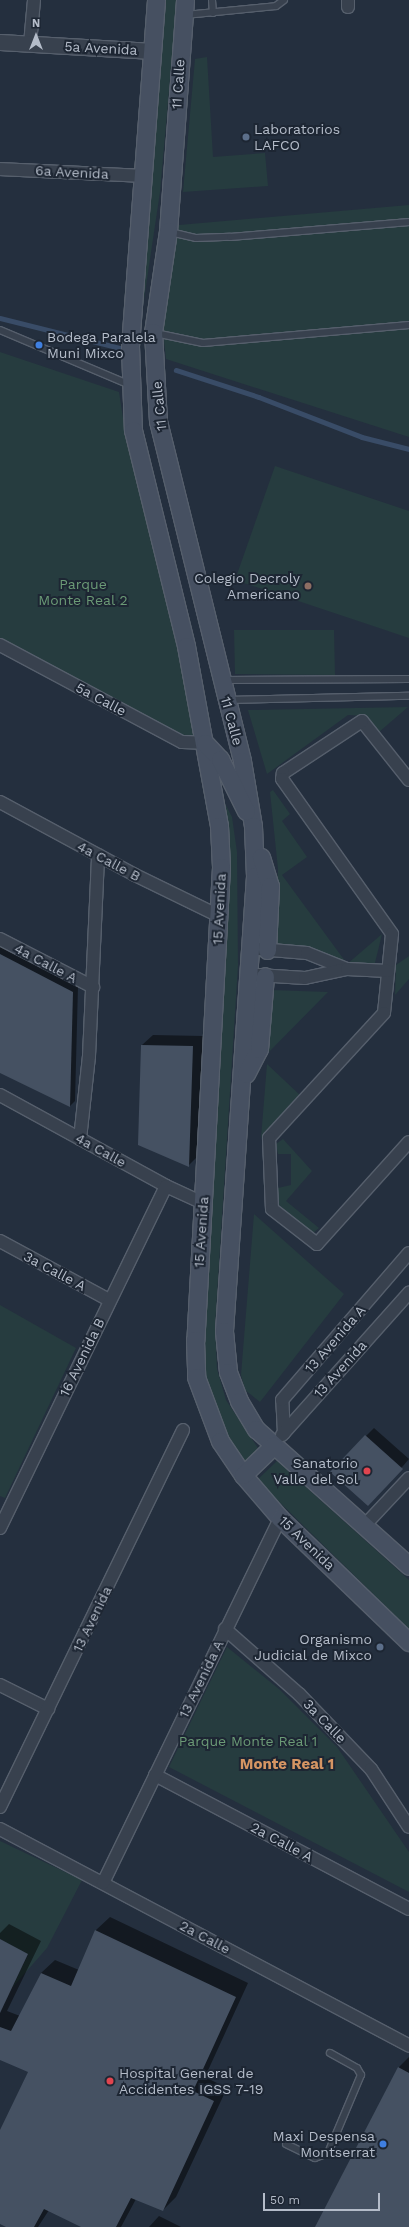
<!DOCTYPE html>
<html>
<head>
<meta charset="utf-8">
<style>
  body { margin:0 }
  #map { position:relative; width:409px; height:2227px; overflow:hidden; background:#242f3e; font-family:"Work Sans",sans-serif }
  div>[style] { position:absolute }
  .green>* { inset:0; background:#263c3f }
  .shadow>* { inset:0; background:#0007 }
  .stream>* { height:4.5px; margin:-2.25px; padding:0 2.25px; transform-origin:2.25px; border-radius:2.25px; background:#394c67 }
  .building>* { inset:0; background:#455162 }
  .roads { filter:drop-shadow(1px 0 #565f6c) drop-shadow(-1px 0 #565f6c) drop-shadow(0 1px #565f6c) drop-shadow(0 -1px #565f6c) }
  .service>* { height:6px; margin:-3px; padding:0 3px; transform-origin:3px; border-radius:3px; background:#38414e }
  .minor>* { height:12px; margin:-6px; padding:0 6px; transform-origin:6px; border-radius:6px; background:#38414e }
  .tertiary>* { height:15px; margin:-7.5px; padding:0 7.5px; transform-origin:7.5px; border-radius:7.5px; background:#38414e }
  .secondary>* { height:17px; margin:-8.5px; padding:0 8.5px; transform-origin:8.5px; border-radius:8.5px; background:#465061 }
  .dots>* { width:11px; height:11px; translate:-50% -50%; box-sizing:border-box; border:2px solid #1d2633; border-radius:50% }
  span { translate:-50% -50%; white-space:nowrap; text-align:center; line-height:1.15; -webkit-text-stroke:4px #1d2633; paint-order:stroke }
  .street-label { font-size:14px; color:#b4bcc9 }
  .poi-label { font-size:14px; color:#b4bcc9 }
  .left { translate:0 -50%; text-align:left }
  .right { translate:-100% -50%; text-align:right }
  .park-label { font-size:14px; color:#6b9a76 }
  .neighbourhood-label { font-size:15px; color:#d59563; font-weight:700 }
  .north { position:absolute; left:16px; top:16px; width:40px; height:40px; -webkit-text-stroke:3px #1d2633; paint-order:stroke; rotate:0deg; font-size:11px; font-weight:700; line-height:16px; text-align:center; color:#b4bcc9 }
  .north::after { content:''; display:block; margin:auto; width:14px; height:18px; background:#b4bcc9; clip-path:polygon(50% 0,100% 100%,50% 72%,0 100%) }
  .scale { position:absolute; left:263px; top:2193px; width:117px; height:18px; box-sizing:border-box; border:2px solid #b4bcc9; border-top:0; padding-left:5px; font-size:12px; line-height:14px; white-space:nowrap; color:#b4bcc9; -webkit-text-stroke:3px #1d2633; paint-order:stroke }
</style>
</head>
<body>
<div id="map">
  <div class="green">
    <div style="clip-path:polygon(166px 0,177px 0,160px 192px,142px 313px)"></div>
    <div style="clip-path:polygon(207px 57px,213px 157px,265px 153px,268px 186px,183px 192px,195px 59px)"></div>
    <div style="clip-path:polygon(409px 205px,409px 437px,166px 359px,162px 322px,179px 225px)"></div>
    <div style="clip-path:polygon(0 352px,119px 392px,125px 431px,183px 647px,196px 746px,0 643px)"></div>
    <div style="clip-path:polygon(275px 466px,409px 511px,409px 638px,235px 580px)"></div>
    <div style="clip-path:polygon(234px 630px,334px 630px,335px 675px,235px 674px)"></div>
    <div style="clip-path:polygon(408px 707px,379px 732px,365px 716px,348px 715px,267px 774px,248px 710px)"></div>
    <div style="clip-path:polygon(216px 786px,232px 817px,237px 852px,238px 966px,215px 1326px,217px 1369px,226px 1400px,258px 1448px,246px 1462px,229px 1441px,205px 1381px,203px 1345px)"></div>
    <div style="clip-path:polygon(273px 790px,290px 814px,282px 821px,307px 857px,282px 875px,345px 961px,341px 964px,276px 954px,278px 869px,270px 792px)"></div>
    <div style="clip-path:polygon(382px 934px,374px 967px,346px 965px)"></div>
    <div style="clip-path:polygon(409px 956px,409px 979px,395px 995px,396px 965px)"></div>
    <div style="clip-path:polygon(271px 990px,328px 992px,266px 1055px)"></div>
    <div style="clip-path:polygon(267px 1064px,301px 1096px,261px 1138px)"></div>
    <div style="clip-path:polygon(283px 1139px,312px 1171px,286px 1201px,319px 1228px,312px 1234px,277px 1203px,278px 1188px,291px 1185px,291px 1154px,278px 1154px,276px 1144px)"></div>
    <div style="clip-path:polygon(254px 1214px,344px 1294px,260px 1402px,245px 1390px,241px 1375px)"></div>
    <div style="clip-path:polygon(0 1305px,76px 1348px,5px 1498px,0 1496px)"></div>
    <div style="clip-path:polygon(277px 1461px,409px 1580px,409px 1629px,257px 1480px)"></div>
    <div style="clip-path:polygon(227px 1647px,279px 1689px,337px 1747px,409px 1852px,409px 1892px,169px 1767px)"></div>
    <div style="clip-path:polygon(0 1841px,82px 1880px,47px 1948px,12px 1988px,28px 1955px,0 1939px)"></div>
  </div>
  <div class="shadow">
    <div style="clip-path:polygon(0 946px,78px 986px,75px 1101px,70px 1106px,0 1072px)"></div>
    <div style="clip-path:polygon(153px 1035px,203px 1036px,199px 1155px,189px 1165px,142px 1045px)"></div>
    <div style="clip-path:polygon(374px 1428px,409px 1459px,376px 1497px,366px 1436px)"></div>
    <div style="clip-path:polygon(110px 1917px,248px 1983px,205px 2077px,227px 2088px,176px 2197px,163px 2210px,136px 2199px,121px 2227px,83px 2227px,49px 2210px,38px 2227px,8px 2227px,0 2223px,0 2132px,29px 2071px,0 2059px,0 1933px,9px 1924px,41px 1941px,7px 2011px,20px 2016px,41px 1973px,55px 1960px,79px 1970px,96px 1930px)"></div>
    <div style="clip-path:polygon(409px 2057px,409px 2227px,316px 2227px,399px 2067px)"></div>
    <div style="clip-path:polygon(159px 2216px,181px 2227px,149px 2227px)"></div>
  </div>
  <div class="stream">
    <div style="left:0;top:318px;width:124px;rotate:14deg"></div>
    <div style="left:176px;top:370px;width:87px;rotate:18deg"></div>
    <div style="left:259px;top:397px;width:110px;rotate:21.2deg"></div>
    <div style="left:362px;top:437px;width:49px;rotate:14.3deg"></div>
  </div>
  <div class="building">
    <div style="clip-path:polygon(0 954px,73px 992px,70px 1107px,0 1073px)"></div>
    <div style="clip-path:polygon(141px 1045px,193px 1046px,189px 1167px,138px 1145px)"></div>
    <div style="clip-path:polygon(365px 1435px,403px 1469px,368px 1506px,330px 1472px)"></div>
    <div style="clip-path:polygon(95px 1930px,236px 1997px,193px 2091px,214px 2101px,163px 2211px,131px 2198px,116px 2227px,81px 2227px,44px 2209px,34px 2227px,6px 2227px,0 2224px,0 2130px,28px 2072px,0 2060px,0 2027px,11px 2031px,41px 1973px,71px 1986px)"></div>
    <div style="clip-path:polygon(0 1939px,28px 1954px,0 2013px)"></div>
    <div style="clip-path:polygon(398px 2067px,409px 2073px,409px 2227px,315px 2227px)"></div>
  </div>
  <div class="roads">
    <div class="service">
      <div style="left:212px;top:0;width:13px;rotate:86deg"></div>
      <div style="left:185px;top:15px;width:91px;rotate:-5.6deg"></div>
      <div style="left:276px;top:6px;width:10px;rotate:-37deg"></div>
      <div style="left:170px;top:232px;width:27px;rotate:13deg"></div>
      <div style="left:196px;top:238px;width:34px;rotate:-2deg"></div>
      <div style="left:230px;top:237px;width:180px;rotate:-4.8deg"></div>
      <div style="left:0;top:330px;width:141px;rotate:22.9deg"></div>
      <div style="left:155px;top:333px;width:49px;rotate:11.8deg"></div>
      <div style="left:203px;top:343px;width:207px;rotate:-5deg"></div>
      <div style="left:223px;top:680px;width:186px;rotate:-0.3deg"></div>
      <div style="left:227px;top:700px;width:182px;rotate:-1.3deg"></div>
      <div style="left:286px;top:2144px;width:32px;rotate:26deg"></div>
      <div style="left:315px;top:2158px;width:14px;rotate:-21deg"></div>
      <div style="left:328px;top:2153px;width:85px;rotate:-67.1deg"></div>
      <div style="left:361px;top:2075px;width:8px;rotate:-120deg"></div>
      <div style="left:357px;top:2068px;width:31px;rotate:-151deg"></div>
    </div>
    <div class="minor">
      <div style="left:348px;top:0;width:7px;rotate:90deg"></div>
      <div style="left:30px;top:44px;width:44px;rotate:-84.8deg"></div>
      <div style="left:0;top:169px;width:144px;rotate:2.8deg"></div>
      <div style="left:0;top:645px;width:206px;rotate:28.1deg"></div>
      <div style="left:182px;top:742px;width:23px;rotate:2deg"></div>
      <div style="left:409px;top:780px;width:75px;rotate:-128.5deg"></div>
      <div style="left:362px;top:721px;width:95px;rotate:146.6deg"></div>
      <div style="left:283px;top:773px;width:6px;rotate:99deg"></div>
      <div style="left:282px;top:779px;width:190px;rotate:54.6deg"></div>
      <div style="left:392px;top:934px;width:79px;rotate:95.8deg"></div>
      <div style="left:384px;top:1013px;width:170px;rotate:132.6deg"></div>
      <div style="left:269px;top:1138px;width:71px;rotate:87.6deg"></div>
      <div style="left:272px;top:1209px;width:57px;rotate:37.9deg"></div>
      <div style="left:317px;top:1244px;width:137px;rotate:-48deg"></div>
      <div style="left:0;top:802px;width:153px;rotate:28.4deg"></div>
      <div style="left:135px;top:875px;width:93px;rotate:26deg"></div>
      <div style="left:0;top:939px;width:105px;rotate:27.3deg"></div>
      <div style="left:259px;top:949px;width:48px;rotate:4.8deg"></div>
      <div style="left:307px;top:953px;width:43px;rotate:21.8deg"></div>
      <div style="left:258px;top:975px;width:47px;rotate:3.7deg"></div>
      <div style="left:305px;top:978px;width:43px;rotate:-12.1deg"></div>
      <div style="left:347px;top:969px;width:41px;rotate:2.8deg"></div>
      <div style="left:0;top:1095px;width:189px;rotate:28.7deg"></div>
      <div style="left:166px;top:1186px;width:41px;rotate:24.7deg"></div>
      <div style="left:80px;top:1139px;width:83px;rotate:-83.8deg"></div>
      <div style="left:89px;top:1056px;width:201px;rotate:-87.4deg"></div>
      <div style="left:0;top:1241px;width:124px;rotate:28.4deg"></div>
      <div style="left:284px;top:1433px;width:33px;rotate:-93deg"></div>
      <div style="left:282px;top:1400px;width:194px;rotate:-49.2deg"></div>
      <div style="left:282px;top:1435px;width:191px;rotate:-48.2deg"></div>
      <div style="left:365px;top:1525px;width:64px;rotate:-46.9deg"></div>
      <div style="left:0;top:1528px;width:380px;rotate:-64.1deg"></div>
      <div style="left:225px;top:1629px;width:98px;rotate:41.3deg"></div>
      <div style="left:299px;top:1694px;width:104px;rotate:46.2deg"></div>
      <div style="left:371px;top:1769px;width:69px;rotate:56.8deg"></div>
      <div style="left:0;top:1685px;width:54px;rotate:26.6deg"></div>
      <div style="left:155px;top:1775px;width:287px;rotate:27.8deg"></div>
      <div style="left:0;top:1807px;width:419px;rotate:-64.1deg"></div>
      <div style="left:0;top:1829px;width:463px;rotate:27.9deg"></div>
      <div style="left:103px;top:1883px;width:406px;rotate:-64.1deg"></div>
    </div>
    <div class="tertiary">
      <div style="left:0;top:42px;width:153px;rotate:3.4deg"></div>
    </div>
    <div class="secondary">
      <div style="left:156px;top:0;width:347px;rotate:94.3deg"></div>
      <div style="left:130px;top:346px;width:84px;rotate:88deg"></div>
      <div style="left:133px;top:430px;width:222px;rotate:76.2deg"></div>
      <div style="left:186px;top:646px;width:183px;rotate:79.6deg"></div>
      <div style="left:219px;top:826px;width:41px;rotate:87.2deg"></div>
      <div style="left:221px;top:867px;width:474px;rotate:93.1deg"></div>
      <div style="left:195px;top:1340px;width:37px;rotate:88deg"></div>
      <div style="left:196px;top:1377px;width:68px;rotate:69.4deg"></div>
      <div style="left:220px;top:1441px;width:41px;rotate:55.9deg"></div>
      <div style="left:243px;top:1475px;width:57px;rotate:49.3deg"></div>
      <div style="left:280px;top:1518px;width:179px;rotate:43.9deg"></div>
      <div style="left:185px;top:0;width:232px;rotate:94.2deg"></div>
      <div style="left:168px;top:231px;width:102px;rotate:98.4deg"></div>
      <div style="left:153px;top:332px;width:89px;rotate:86.8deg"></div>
      <div style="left:158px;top:421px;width:350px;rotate:76.1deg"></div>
      <div style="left:242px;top:761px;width:66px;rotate:80.4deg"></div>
      <div style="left:253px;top:826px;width:50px;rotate:87.7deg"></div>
      <div style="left:255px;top:876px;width:456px;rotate:93.9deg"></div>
      <div style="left:224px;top:1331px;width:41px;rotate:84.4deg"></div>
      <div style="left:228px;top:1372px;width:31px;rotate:69deg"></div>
      <div style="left:239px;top:1401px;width:33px;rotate:59deg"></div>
      <div style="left:256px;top:1429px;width:205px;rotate:41.8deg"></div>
      <div style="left:205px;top:743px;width:22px;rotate:47deg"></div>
      <div style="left:220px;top:759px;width:58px;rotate:63.4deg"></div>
      <div style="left:261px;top:857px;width:30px;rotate:73deg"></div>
      <div style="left:270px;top:886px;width:64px;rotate:92.7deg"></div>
      <div style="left:246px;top:1074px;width:28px;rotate:-63deg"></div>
      <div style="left:259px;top:1049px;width:73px;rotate:-85.3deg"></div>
      <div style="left:243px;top:1475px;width:42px;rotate:-44deg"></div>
    </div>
  </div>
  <div class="dots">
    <div style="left:246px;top:137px;background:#5c6f8a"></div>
    <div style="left:39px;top:345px;background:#3f7fe0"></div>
    <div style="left:308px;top:586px;background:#8d6e63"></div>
    <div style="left:367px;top:1471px;background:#e0444e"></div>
    <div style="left:380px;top:1647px;background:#5c6f8a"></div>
    <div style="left:110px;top:2081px;background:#e0444e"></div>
    <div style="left:383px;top:2144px;background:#3f7fe0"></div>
  </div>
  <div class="street-label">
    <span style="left:101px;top:48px;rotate:3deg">5a Avenida</span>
    <span style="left:178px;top:84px;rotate:-86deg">11 Calle</span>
    <span style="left:72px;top:172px;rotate:3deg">6a Avenida</span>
    <span style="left:159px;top:406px;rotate:-96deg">11 Calle</span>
    <span style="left:101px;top:699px;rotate:28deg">5a Calle</span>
    <span style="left:232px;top:721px;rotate:75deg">11 Calle</span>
    <span style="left:109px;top:861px;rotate:28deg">4a Calle B</span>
    <span style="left:219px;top:909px;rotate:-87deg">15 Avenida</span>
    <span style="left:46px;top:963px;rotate:28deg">4a Calle A</span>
    <span style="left:101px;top:1150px;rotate:29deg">4a Calle</span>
    <span style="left:201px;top:1232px;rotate:-86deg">15 Avenida</span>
    <span style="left:55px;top:1271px;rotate:28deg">3a Calle A</span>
    <span style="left:335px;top:1339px;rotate:-49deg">13 Avenida A</span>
    <span style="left:82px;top:1357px;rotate:-64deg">16 Avenida B</span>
    <span style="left:340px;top:1369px;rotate:-48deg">13 Avenida</span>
    <span style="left:307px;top:1543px;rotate:44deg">15 Avenida</span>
    <span style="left:92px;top:1619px;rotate:-64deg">13 Avenida</span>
    <span style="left:201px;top:1679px;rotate:-64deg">13 Avenida A</span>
    <span style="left:325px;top:1721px;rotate:46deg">3a Calle</span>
    <span style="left:282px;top:1842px;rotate:28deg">2a Calle A</span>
    <span style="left:205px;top:1937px;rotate:28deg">2a Calle</span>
  </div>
  <div class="poi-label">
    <span class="left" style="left:254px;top:137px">Laboratorios<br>LAFCO</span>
    <span class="left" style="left:47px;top:345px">Bodega Paralela<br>Muni Mixco</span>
    <span class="right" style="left:300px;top:586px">Colegio Decroly<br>Americano</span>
    <span class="right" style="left:358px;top:1471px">Sanatorio<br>Valle del Sol</span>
    <span class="right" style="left:372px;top:1647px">Organismo<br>Judicial de Mixco</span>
    <span class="left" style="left:119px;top:2081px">Hospital General de<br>Accidentes IGSS 7-19</span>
    <span class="right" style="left:375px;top:2144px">Maxi Despensa<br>Montserrat</span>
  </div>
  <div class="park-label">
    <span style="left:83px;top:592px">Parque<br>Monte Real 2</span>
    <span style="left:248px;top:1741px">Parque Monte Real 1</span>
  </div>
  <div class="neighbourhood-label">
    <span style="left:287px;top:1765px">Monte Real 1</span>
  </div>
  <div class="north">N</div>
  <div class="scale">50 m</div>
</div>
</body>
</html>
